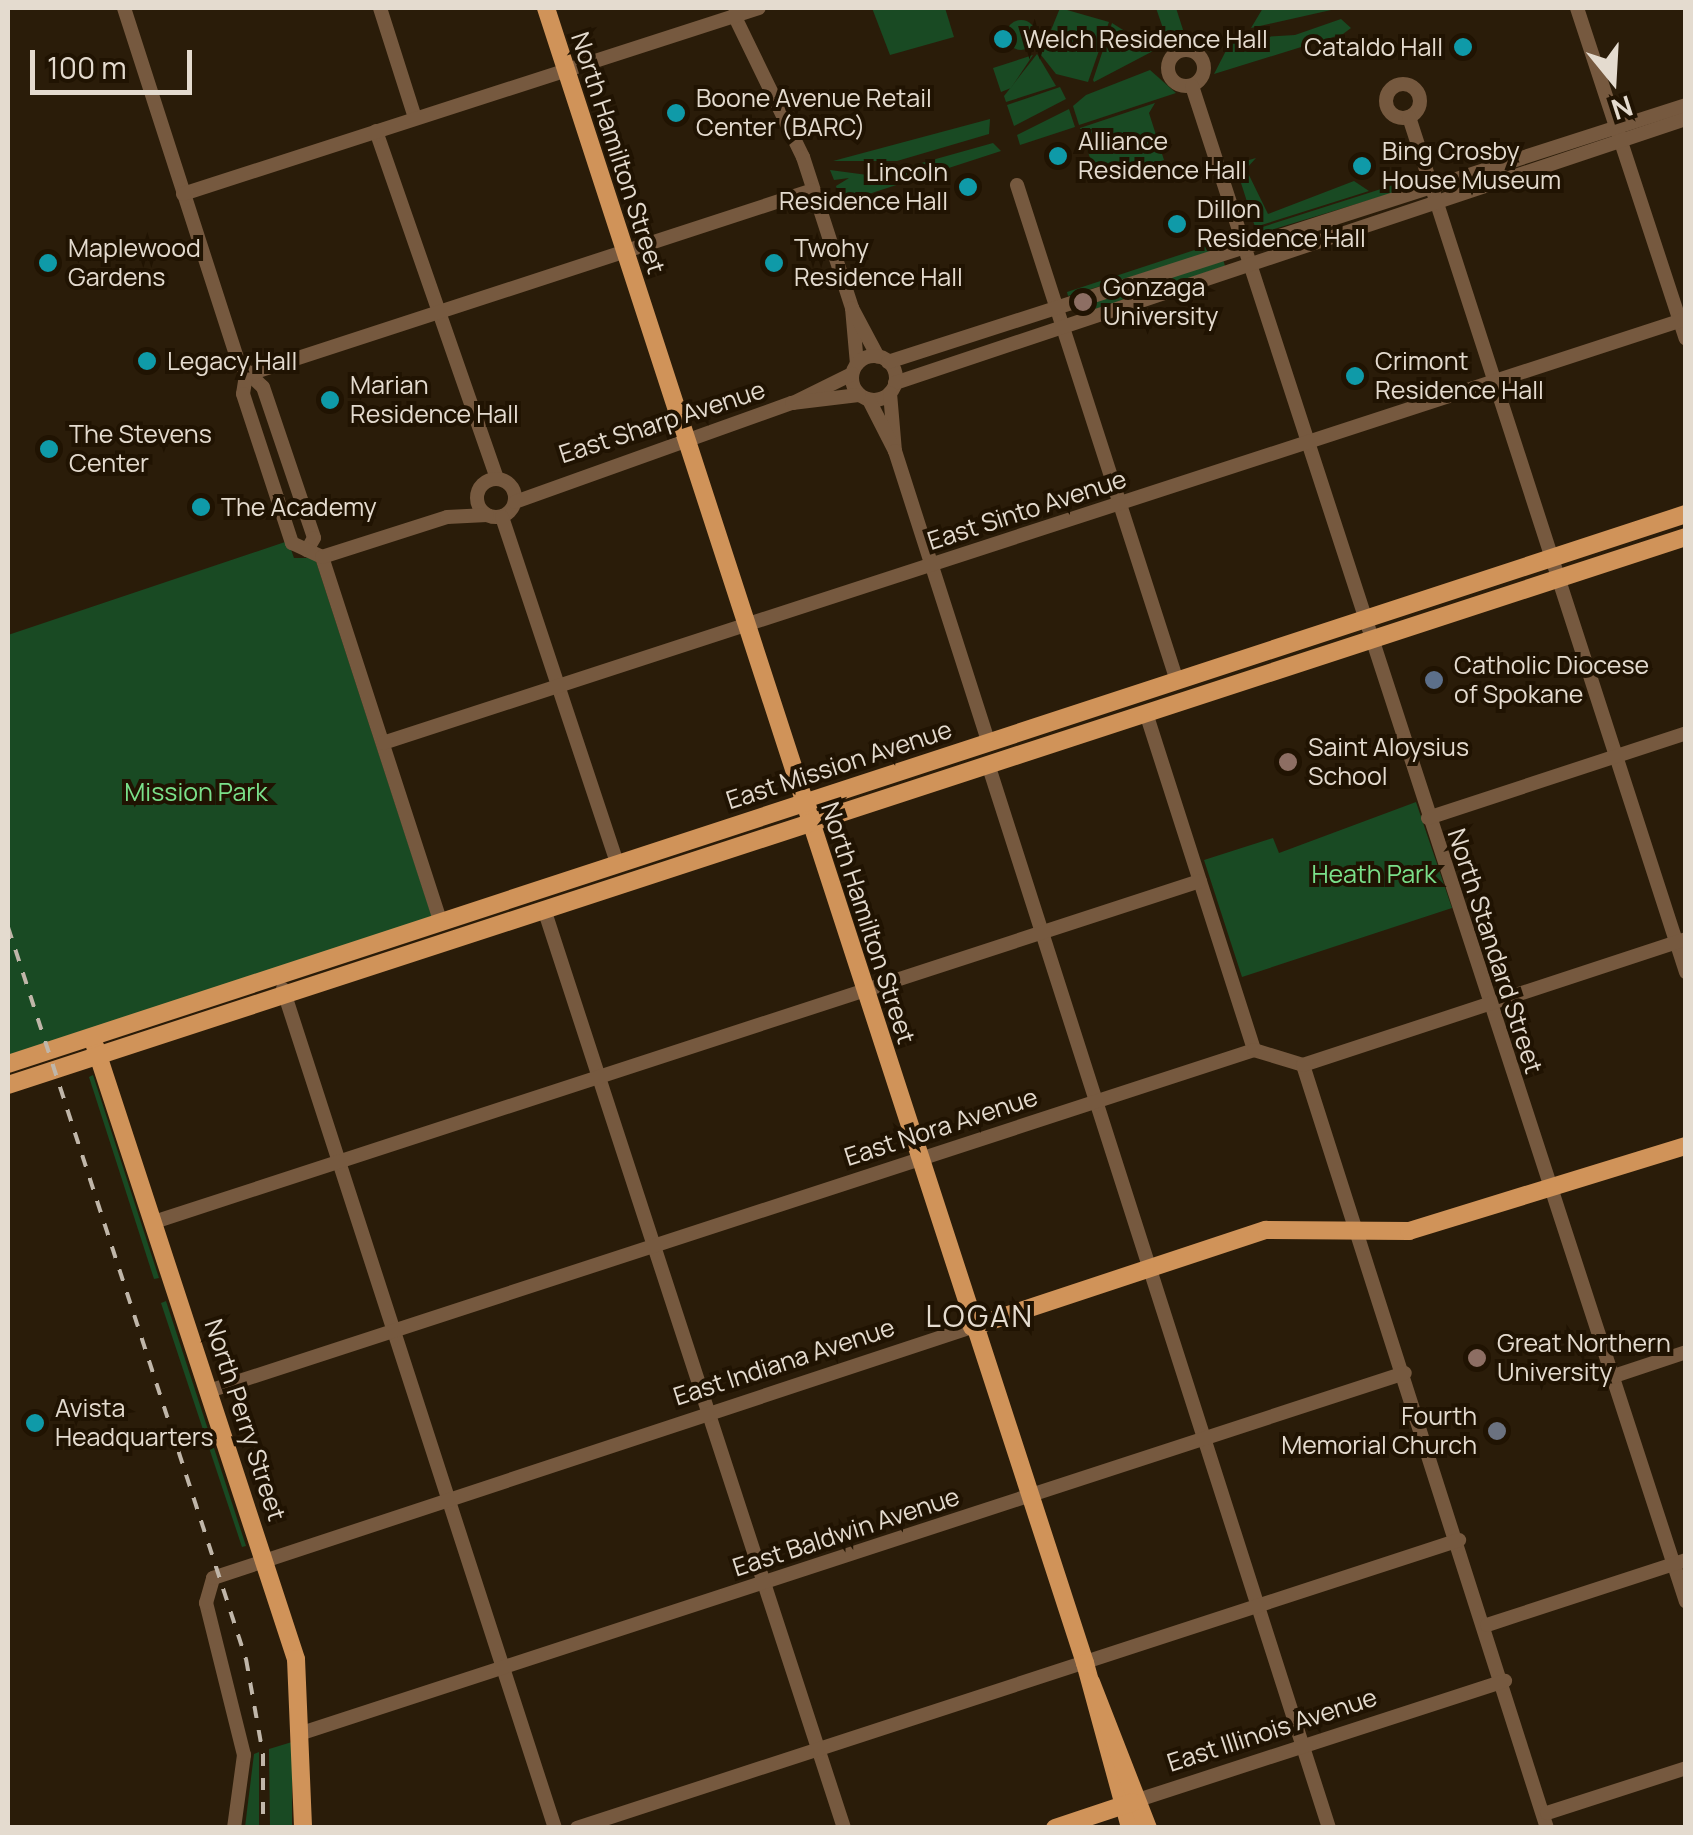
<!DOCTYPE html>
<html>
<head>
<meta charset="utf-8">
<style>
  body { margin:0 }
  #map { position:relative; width:1693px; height:1835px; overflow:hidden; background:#2a1c09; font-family:Manrope,sans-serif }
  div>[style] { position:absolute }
  .green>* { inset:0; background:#194a23 }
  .round { border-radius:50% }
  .minor>* { height:14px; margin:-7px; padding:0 7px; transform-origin:7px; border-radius:7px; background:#76593f }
  .minor>.ring { margin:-7px; padding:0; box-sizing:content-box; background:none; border:14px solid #76593f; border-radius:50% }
  .major>* { height:18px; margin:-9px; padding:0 9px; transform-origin:9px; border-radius:9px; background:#d09359 }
  .rail>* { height:4px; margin-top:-2px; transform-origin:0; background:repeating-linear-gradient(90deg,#c0b6a9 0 12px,transparent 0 24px) }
  .dots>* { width:28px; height:28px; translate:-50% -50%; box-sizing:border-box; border:5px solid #201302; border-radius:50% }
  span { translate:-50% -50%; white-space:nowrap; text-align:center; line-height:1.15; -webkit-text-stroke:8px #201302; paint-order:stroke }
  .poi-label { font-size:25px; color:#e4dbcf }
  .left { translate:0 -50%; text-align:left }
  .right { translate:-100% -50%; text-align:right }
  .street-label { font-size:25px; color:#e4dbcf }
  .park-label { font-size:25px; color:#7ae08a }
  .quarter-label { font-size:30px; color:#e4dbcf; letter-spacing:2.5px }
  .frame { position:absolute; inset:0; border:10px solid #e4dbcf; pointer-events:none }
  .north { position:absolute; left:1563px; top:30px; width:100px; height:100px; -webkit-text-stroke:8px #201302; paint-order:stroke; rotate:162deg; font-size:28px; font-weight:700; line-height:40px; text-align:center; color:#e4dbcf }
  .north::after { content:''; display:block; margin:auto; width:35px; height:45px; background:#e4dbcf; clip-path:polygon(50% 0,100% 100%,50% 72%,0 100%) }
  .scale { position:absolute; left:30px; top:50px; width:162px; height:45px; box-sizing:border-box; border:5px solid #e4dbcf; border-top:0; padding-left:12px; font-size:30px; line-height:35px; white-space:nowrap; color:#e4dbcf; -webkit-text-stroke:8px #201302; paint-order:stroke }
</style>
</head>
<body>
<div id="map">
  <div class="green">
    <div style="clip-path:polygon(872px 8px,945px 8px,954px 37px,890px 55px)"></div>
    <div style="clip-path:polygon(1060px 8px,1109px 22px,1088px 82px,1056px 74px,1041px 55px)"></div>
    <div style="clip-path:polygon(1156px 8px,1176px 8px,1185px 36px,1167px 40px)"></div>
    <div style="clip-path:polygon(1263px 8px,1340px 8px,1251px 28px)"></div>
    <div style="clip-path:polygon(1341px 19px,1351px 28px,1343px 34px,1214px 74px,1232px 39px,1295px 35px)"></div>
    <div class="round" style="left:1006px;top:20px;width:30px;height:30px"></div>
    <div style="clip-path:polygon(1112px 23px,1155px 50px,1094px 82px,1093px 80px)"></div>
    <div style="clip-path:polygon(1037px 54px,1056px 86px,1006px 102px,1004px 96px)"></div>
    <div style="clip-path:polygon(1033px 55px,1011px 88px,1001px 92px,993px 68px)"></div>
    <div style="clip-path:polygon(1150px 70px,1176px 93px,1079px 125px,1073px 106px,1086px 95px)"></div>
    <div style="clip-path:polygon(1060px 87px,1066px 99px,1014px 126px,1007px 105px)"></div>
    <div style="clip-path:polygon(1155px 103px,1149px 113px,1164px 160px,1097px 179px,1080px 128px)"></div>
    <div style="clip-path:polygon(1069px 109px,1075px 127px,1020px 145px,1017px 135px)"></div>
    <div style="clip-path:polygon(990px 119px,989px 134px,897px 161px,833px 161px)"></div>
    <div style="clip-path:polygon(993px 143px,1001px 151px,841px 203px,836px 186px,849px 178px,834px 180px,830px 170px,875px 176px)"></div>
    <div style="clip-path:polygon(1256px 158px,1246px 169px,1268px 214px,1354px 181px,1369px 191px,1255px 227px,1235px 164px)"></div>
    <div style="clip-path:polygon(1406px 181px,1406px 189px,1258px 234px,1256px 229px)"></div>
    <div style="clip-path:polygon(1225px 240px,1225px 248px,1068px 296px,1067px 292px)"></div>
    <div style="clip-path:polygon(1223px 259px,1225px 266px,1080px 314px,1078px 307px)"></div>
    <div style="clip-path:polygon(288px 541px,294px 558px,315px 558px,432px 917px,8px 1059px,8px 635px)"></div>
    <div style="clip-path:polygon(1416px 802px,1452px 908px,1242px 977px,1204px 860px,1273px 838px,1279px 853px)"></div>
    <div style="clip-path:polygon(93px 1075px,159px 1278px,154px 1279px,89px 1077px)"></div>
    <div style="clip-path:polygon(166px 1301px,246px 1546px,242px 1547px,161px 1303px)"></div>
    <div style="clip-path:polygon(292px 1742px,292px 1827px,270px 1827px,269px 1749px)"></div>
    <div style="clip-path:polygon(259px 1752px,259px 1827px,245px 1827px,254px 1754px)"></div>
  </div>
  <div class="minor">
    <div style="left:124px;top:8px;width:374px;rotate:72.1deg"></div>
    <div style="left:239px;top:364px;width:33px;rotate:44deg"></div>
    <div style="left:263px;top:387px;width:159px;rotate:71.3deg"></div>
    <div style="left:314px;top:538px;width:14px;rotate:120deg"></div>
    <div style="left:380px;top:8px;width:115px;rotate:72.3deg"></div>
    <div style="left:1577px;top:8px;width:348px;rotate:71.8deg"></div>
    <div style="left:734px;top:15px;width:158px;rotate:64.1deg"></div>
    <div style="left:803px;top:157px;width:159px;rotate:72deg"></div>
    <div style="left:852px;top:308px;width:56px;rotate:84.9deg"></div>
    <div class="ring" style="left:1168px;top:50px;width:22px;height:22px"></div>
    <div class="ring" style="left:1386px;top:84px;width:20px;height:20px"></div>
    <div style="left:1192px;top:86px;width:1594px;rotate:71.95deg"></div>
    <div style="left:1409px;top:117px;width:899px;rotate:72.05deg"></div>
    <div style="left:376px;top:131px;width:368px;rotate:70.8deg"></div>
    <div style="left:1017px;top:185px;width:521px;rotate:72.12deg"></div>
    <div style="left:183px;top:194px;width:605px;rotate:-17.9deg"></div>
    <div style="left:852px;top:308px;width:55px;rotate:62deg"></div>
    <div class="ring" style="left:852px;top:356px;width:30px;height:30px"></div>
    <div style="left:888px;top:362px;width:838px;rotate:-17.85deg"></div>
    <div style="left:246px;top:375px;width:596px;rotate:-18.07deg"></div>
    <div style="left:246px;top:375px;width:19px;rotate:99deg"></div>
    <div style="left:243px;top:394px;width:157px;rotate:71.8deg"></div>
    <div style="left:292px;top:543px;width:33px;rotate:25deg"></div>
    <div style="left:322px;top:557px;width:383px;rotate:72deg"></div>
    <div style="left:895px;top:383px;width:834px;rotate:-18.46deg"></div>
    <div style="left:890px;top:393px;width:58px;rotate:85.1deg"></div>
    <div style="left:869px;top:400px;width:57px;rotate:63deg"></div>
    <div style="left:895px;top:451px;width:307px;rotate:72.2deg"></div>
    <div style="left:793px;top:403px;width:66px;rotate:-26.2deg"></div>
    <div class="ring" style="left:477px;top:479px;width:24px;height:24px"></div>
    <div style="left:515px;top:502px;width:294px;rotate:-19.7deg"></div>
    <div style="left:792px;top:403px;width:67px;rotate:-6.8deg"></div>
    <div style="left:502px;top:517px;width:365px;rotate:71.6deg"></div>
    <div style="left:322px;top:557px;width:131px;rotate:-17.7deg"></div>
    <div style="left:447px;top:517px;width:40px;rotate:-2.9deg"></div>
    <div style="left:1146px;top:713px;width:354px;rotate:72.2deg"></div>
    <div style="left:383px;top:743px;width:1370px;rotate:-18.03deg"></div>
    <div style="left:988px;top:764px;width:1117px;rotate:72.23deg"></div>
    <div style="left:1428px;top:818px;width:272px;rotate:-18.2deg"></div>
    <div style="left:544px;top:909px;width:967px;rotate:71.92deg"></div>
    <div style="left:283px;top:989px;width:882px;rotate:72.04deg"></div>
    <div style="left:1303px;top:1065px;width:801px;rotate:72.27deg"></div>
    <div style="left:154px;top:1222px;width:1100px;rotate:-18.06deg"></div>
    <div style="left:1611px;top:1377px;width:79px;rotate:-18.4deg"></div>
    <div style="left:209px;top:1391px;width:1099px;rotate:-18.07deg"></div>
    <div style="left:1254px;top:1050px;width:51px;rotate:17deg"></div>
    <div style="left:1303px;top:1065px;width:403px;rotate:-18.2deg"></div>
    <div style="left:1487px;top:1625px;width:209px;rotate:-18.1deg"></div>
    <div style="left:302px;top:1733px;width:1160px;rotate:-18.08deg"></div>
    <div style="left:1138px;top:1800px;width:386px;rotate:-18deg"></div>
    <div style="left:1547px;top:1813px;width:146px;rotate:-17.9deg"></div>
    <div style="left:234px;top:1828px;width:74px;rotate:-82.2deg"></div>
    <div style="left:244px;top:1755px;width:157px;rotate:-104deg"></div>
    <div style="left:206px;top:1603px;width:26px;rotate:-74deg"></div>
    <div style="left:213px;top:1578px;width:799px;rotate:-18.3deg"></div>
    <div style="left:577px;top:1828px;width:928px;rotate:-18.08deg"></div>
  </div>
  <div class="major">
    <div style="left:546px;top:8px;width:1741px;rotate:71.96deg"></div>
    <div style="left:1085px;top:1663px;width:171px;rotate:74.7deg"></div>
    <div style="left:95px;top:1046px;width:645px;rotate:71.85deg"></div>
    <div style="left:296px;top:1659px;width:169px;rotate:87.6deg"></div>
    <div style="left:8px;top:1064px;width:1766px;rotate:-18.15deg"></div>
    <div style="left:8px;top:1085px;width:1765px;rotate:-18.09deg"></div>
    <div style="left:972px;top:1327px;width:310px;rotate:-18.3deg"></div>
    <div style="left:1266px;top:1230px;width:143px;rotate:0.4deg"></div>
    <div style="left:1409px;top:1231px;width:290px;rotate:-17.1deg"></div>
    <div style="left:1091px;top:1682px;width:157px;rotate:68.7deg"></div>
    <div style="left:1055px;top:1828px;width:82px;rotate:-18.4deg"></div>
  </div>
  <div class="rail">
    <div style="left:8px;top:927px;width:770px;rotate:71.99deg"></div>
    <div style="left:246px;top:1659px;width:97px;rotate:79.9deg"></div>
    <div style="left:263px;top:1754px;width:74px;rotate:90deg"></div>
  </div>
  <div class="dots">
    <div style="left:1003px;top:39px;background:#0f9aa8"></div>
    <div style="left:1463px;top:47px;background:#0f9aa8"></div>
    <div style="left:676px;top:113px;background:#0f9aa8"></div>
    <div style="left:1058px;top:156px;background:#0f9aa8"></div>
    <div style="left:1362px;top:166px;background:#0f9aa8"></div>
    <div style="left:968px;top:187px;background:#0f9aa8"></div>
    <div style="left:1177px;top:224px;background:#0f9aa8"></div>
    <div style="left:48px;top:263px;background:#0f9aa8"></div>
    <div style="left:774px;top:263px;background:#0f9aa8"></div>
    <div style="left:1083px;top:302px;background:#8d6e63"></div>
    <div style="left:147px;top:361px;background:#0f9aa8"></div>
    <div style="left:1355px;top:376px;background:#0f9aa8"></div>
    <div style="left:330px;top:400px;background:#0f9aa8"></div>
    <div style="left:49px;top:449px;background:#0f9aa8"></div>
    <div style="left:201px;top:507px;background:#0f9aa8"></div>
    <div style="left:1434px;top:680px;background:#5c6f8a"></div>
    <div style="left:1288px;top:762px;background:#8d6e63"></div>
    <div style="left:1477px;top:1358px;background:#8d6e63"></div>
    <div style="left:35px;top:1423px;background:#0f9aa8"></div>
    <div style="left:1497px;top:1431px;background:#6b7280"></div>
  </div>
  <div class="poi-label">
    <span class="left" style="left:1023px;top:39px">Welch Residence Hall</span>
    <span class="right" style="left:1443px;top:47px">Cataldo Hall</span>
    <span class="left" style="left:696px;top:113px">Boone Avenue Retail<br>Center (BARC)</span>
    <span class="left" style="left:1078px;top:156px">Alliance<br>Residence Hall</span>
    <span class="left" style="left:1382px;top:166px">Bing Crosby<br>House Museum</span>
    <span class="right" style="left:948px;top:187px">Lincoln<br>Residence Hall</span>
    <span class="left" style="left:1197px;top:224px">Dillon<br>Residence Hall</span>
    <span class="left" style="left:68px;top:263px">Maplewood<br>Gardens</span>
    <span class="left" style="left:794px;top:263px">Twohy<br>Residence Hall</span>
    <span class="left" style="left:1103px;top:302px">Gonzaga<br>University</span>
    <span class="left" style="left:167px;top:361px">Legacy Hall</span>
    <span class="left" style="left:1375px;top:376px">Crimont<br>Residence Hall</span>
    <span class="left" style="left:350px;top:400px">Marian<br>Residence Hall</span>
    <span class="left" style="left:69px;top:449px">The Stevens<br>Center</span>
    <span class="left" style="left:221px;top:507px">The Academy</span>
    <span class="left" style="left:1454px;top:680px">Catholic Diocese<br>of Spokane</span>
    <span class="left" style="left:1308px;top:762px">Saint Aloysius<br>School</span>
    <span class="left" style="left:1497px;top:1358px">Great Northern<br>University</span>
    <span class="left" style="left:55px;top:1423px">Avista<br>Headquarters</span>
    <span class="right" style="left:1477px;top:1431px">Fourth<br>Memorial Church</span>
  </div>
  <div class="street-label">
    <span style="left:618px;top:153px;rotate:72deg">North Hamilton Street</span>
    <span style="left:662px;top:422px;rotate:-18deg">East Sharp Avenue</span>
    <span style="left:1027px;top:510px;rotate:-18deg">East Sinto Avenue</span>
    <span style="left:839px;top:765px;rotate:-18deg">East Mission Avenue</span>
    <span style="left:868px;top:923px;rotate:72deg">North Hamilton Street</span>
    <span style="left:1495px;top:951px;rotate:72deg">North Standard Street</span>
    <span style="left:941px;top:1127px;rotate:-18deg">East Nora Avenue</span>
    <span style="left:784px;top:1362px;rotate:-18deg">East Indiana Avenue</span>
    <span style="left:245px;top:1420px;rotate:72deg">North Perry Street</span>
    <span style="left:846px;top:1532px;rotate:-18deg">East Baldwin Avenue</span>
    <span style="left:1272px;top:1730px;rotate:-18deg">East Illinois Avenue</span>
  </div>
  <div class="park-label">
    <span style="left:196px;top:792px">Mission Park</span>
    <span style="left:1374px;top:874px">Heath Park</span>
  </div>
  <div class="quarter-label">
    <span style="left:980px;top:1316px">LOGAN</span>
  </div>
  <div class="frame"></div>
  <div class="north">N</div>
  <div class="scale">100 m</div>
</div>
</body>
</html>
